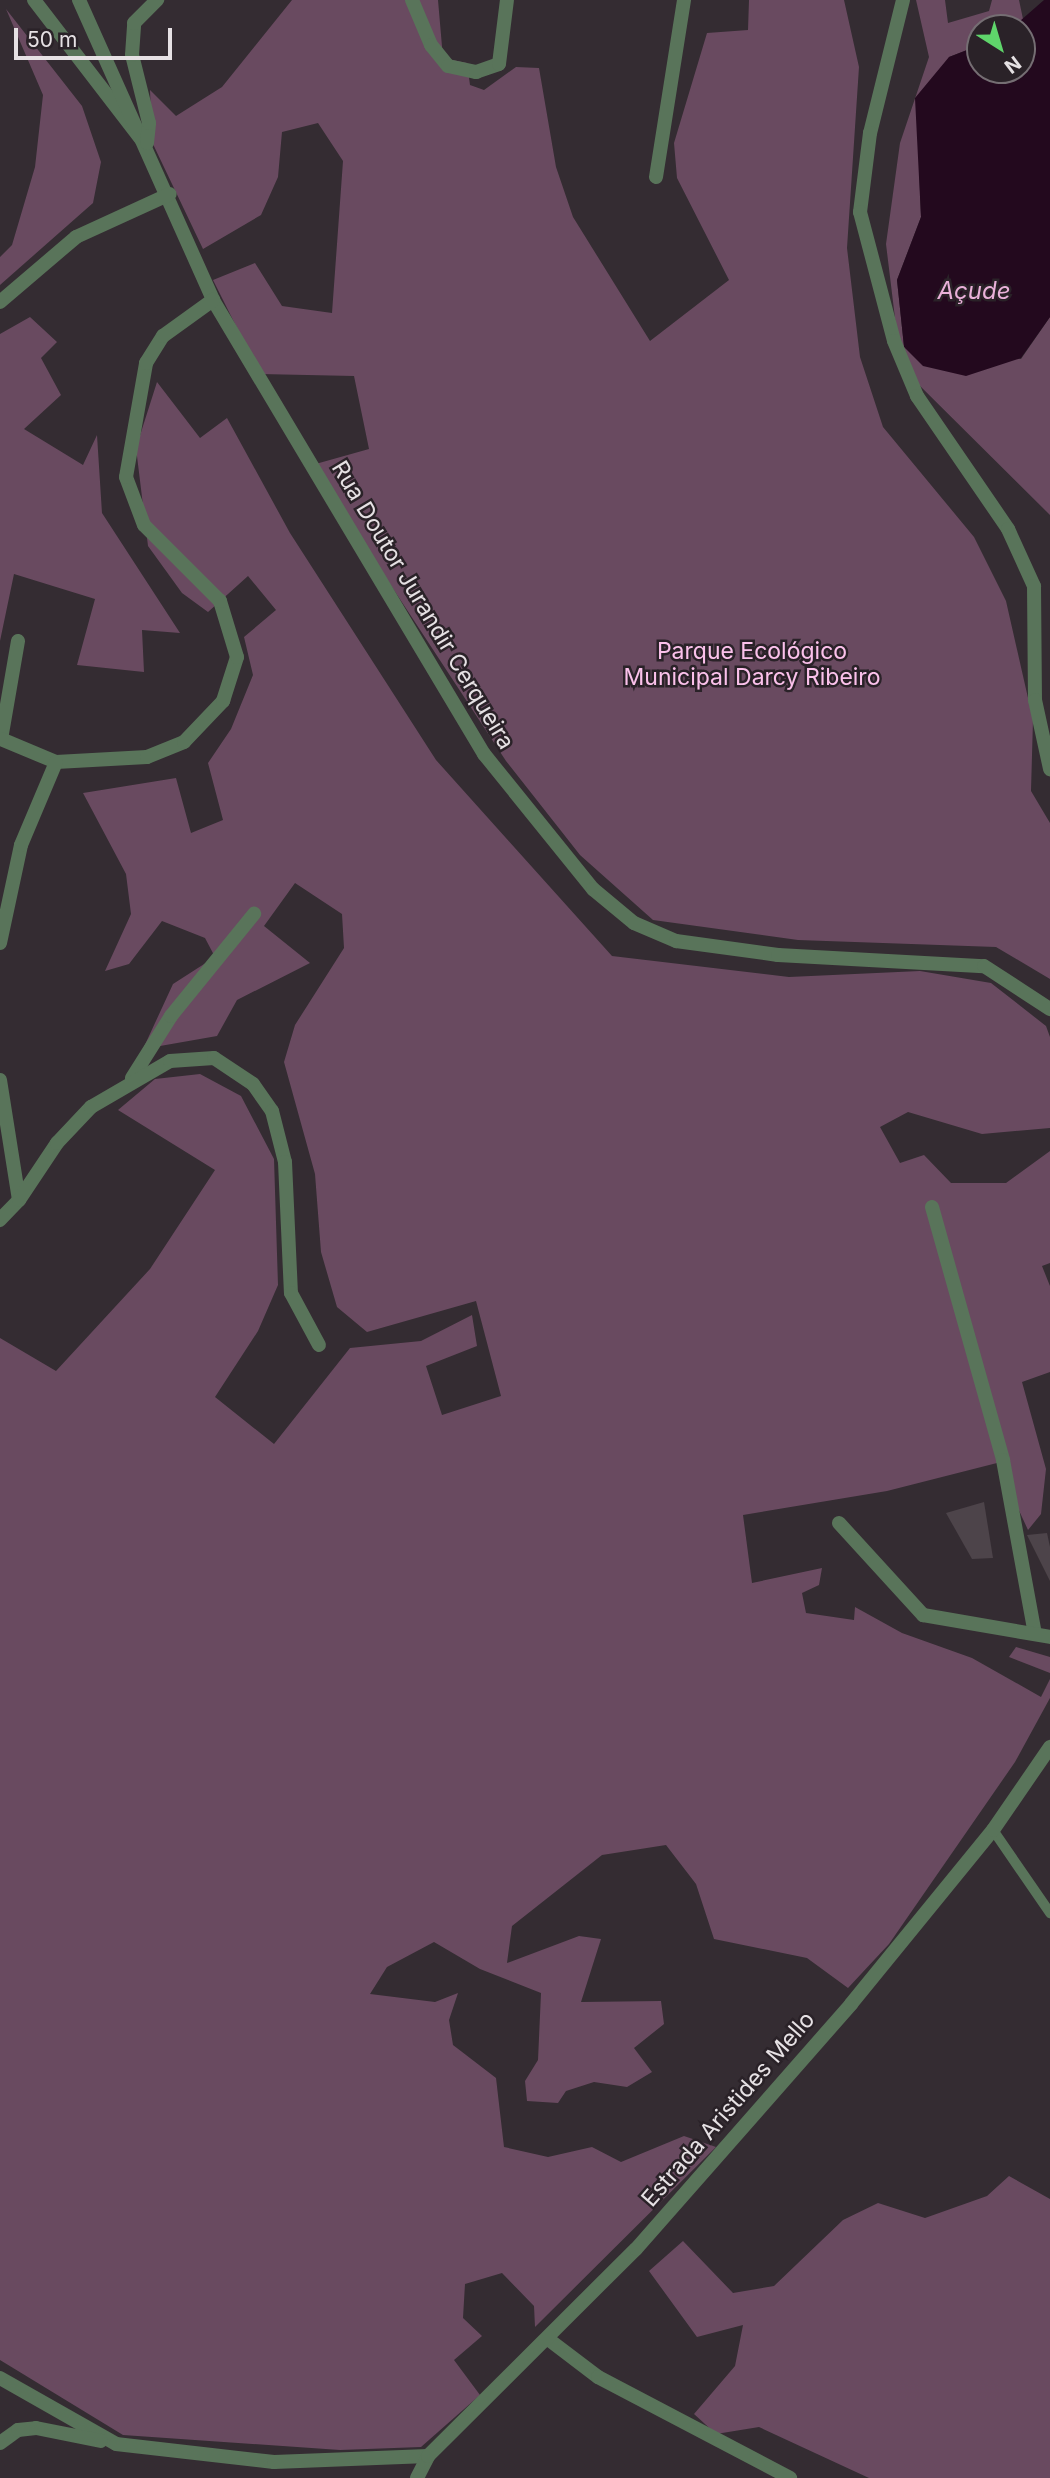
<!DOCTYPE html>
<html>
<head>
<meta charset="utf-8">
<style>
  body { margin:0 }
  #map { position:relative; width:1050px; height:2478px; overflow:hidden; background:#342c32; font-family:Inter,sans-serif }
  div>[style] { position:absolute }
  .forest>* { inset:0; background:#694a60 }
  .water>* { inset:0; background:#23091e }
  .building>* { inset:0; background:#4d444a }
  .service>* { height:10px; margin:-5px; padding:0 5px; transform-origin:5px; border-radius:5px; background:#59745a }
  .minor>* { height:14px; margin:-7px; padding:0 7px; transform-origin:7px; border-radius:7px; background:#59745a }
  span { translate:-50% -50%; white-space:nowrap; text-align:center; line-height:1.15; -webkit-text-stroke:5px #2a2228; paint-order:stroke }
  .street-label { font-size:23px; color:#e6e1e4 }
  .park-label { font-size:23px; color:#fbc1eb }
  .water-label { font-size:24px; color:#e9b0d9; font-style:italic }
  .north { position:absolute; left:966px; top:14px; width:70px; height:70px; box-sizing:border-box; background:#2a2228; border:2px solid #756e73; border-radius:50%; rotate:143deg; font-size:19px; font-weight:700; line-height:28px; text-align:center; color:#e6e1e4 }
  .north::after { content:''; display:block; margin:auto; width:24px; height:32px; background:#5fd56b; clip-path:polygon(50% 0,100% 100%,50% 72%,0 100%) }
  .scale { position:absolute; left:14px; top:28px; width:158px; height:32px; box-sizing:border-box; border:4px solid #e6e1e4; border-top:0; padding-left:9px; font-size:21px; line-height:24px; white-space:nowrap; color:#e6e1e4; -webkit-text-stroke:5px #2a2228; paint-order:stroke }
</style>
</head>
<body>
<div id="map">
  <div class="forest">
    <div style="clip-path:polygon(292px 0,438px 0,443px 58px,467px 63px,470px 85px,484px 90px,516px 67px,539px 68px,556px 167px,573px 217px,650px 341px,729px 280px,677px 178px,674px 143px,707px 33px,748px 30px,749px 0,844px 0,859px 67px,847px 248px,860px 357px,883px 427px,974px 537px,1006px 601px,1033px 720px,1031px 791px,1050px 823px,1050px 979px,996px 947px,798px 940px,653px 920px,580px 855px,506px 761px,312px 465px,369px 449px,354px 376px,260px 374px,213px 280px,255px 263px,282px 306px,332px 313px,343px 161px,318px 123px,282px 132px,278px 177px,261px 215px,203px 249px,152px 142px,150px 90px,176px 116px,222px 87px)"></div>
    <div style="clip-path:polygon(916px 0,945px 0,948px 23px,989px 11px,992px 0,1019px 0,1023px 19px,1012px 28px,980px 28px,980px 45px,949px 57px,919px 166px,921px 217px,897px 280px,904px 346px,1021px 359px,1050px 317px,1050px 515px,913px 379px,899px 351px,886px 244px,900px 143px,929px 57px)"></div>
    <div style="clip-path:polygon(6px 9px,82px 106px,101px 162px,93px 203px,0 285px,0 257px,12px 245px,35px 167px,43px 95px)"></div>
    <div style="clip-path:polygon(30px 317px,57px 342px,41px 358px,61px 395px,24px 429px,83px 465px,97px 435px,102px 513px,180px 633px,142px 630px,144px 672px,77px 665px,95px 599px,14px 574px,0 641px,0 334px)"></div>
    <div style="clip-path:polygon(157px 382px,200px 438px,227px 418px,290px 533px,436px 760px,612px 956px,789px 977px,920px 971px,991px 983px,1046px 1026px,1050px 1037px,1050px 1128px,982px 1134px,908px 1112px,880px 1127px,900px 1163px,924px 1155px,951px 1183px,1006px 1183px,1050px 1151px,1050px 1263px,1042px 1266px,1050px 1286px,1050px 1372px,1022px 1382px,1046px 1469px,1041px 1514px,1028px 1530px,997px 1463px,887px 1491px,743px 1515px,752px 1583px,822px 1568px,819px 1585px,802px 1593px,806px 1613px,854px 1620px,855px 1607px,902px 1633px,972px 1658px,1041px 1697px,1050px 1679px,1050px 1698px,1015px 1762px,889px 1944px,848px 1988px,807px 1958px,714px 1939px,696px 1884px,666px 1845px,602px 1855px,512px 1926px,507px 1963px,579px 1936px,601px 1939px,581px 2002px,661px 2001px,664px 2024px,634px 2048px,652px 2072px,627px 2087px,594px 2082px,566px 2091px,558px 2103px,527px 2101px,525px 2081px,538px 2060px,541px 1993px,480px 1969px,434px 1942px,387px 1967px,370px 1994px,435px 2002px,458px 1993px,449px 2020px,453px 2045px,496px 2078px,504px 2147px,548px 2157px,592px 2147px,621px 2162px,684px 2136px,716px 2147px,535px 2327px,534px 2306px,502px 2273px,465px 2284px,463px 2318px,482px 2336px,454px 2360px,480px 2395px,421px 2447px,340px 2450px,123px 2435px,0 2360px,0 1338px,56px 1371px,150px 1269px,215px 1170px,118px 1110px,155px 1079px,200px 1074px,241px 1096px,274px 1159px,278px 1285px,258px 1331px,215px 1397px,274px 1444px,350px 1348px,421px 1341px,472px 1315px,477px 1346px,426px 1366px,442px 1415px,501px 1396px,476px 1301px,367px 1332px,337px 1307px,321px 1252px,315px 1174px,284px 1062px,295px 1025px,344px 948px,342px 914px,295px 883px,264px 926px,310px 963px,237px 1000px,217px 1036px,143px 1049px,173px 984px,215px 957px,205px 938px,162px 921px,129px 964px,105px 971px,131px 914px,126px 874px,83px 793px,176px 778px,191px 833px,223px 820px,208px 763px,231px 729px,253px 675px,244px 637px,276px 610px,248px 576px,208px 612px,182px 593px,148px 546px,136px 448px)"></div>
    <div style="clip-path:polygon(1016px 1647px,1050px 1657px,1050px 1673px,1009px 1657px)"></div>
    <div style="clip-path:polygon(1009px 2176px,1050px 2199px,1050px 2478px,869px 2478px,759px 2427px,716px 2434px,694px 2414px,735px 2366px,743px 2325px,697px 2337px,649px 2271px,683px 2241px,733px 2293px,774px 2286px,843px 2220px,878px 2203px,925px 2218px,987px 2196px)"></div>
  </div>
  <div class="water">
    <div style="clip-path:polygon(1044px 0,1050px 0,1050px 317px,1021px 358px,966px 376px,923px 366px,904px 347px,897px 280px,921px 217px,915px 98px,949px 57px,980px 45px,980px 70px,1022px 70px,1022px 28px,1012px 28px)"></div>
  </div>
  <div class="building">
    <div style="clip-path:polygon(984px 1502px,993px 1558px,972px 1559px,946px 1513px)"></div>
    <div style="clip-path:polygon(1047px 1533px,1050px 1547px,1050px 1581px,1027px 1535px)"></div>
  </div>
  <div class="service">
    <div style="left:993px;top:1830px;width:101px;rotate:55.5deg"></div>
  </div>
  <div class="minor">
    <div style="left:34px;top:0;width:175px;rotate:52.4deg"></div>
    <div style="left:79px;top:0;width:329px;rotate:65.9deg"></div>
    <div style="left:213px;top:300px;width:529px;rotate:59.17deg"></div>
    <div style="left:484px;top:754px;width:174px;rotate:51.1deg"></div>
    <div style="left:593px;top:889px;width:53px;rotate:39.7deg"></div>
    <div style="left:634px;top:923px;width:46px;rotate:23.2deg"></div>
    <div style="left:676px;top:941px;width:103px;rotate:7.8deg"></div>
    <div style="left:778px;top:955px;width:206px;rotate:3.1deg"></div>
    <div style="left:984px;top:966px;width:79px;rotate:33.1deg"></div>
    <div style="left:412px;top:0;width:49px;rotate:67.1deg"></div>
    <div style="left:431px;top:45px;width:27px;rotate:51deg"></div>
    <div style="left:448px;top:66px;width:29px;rotate:12deg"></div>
    <div style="left:476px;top:72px;width:24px;rotate:-19deg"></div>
    <div style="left:499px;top:64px;width:64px;rotate:-82.9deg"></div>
    <div style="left:903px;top:0;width:137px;rotate:103.9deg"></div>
    <div style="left:870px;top:133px;width:80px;rotate:97.2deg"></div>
    <div style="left:860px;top:212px;width:133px;rotate:75.2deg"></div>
    <div style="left:894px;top:341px;width:60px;rotate:67.3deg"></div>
    <div style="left:917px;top:396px;width:161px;rotate:55.6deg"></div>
    <div style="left:1008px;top:529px;width:63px;rotate:65.5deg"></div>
    <div style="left:1034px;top:586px;width:114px;rotate:89.5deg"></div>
    <div style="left:1035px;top:700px;width:71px;rotate:77.7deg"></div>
    <div style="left:147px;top:143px;width:20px;rotate:-84deg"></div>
    <div style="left:149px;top:123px;width:70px;rotate:-104deg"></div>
    <div style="left:132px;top:55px;width:32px;rotate:-86deg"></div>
    <div style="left:134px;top:23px;width:33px;rotate:-45deg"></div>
    <div style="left:656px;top:177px;width:179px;rotate:-81deg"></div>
    <div style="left:0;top:302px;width:100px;rotate:-40.5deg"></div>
    <div style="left:76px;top:237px;width:103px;rotate:-24.6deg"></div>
    <div style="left:18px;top:641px;width:99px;rotate:99.8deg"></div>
    <div style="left:1px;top:739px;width:60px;rotate:22.7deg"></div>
    <div style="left:56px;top:762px;width:91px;rotate:-3.1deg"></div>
    <div style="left:147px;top:757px;width:40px;rotate:-22deg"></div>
    <div style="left:184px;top:742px;width:57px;rotate:-46.4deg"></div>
    <div style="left:223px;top:701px;width:46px;rotate:-72.3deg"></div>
    <div style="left:237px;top:657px;width:59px;rotate:-106.9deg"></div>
    <div style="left:220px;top:601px;width:107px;rotate:-135deg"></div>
    <div style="left:144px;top:525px;width:51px;rotate:-110.6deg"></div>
    <div style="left:126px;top:477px;width:116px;rotate:-80deg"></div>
    <div style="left:146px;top:363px;width:32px;rotate:-58deg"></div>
    <div style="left:163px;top:336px;width:62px;rotate:-35.8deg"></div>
    <div style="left:0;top:943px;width:100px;rotate:-77.9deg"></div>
    <div style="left:21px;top:845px;width:90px;rotate:-67.1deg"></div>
    <div style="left:132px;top:1078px;width:73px;rotate:-57.8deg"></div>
    <div style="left:171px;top:1016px;width:132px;rotate:-50.9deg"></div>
    <div style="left:0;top:1080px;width:121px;rotate:81deg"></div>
    <div style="left:19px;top:1200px;width:28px;rotate:134deg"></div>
    <div style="left:19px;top:1200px;width:69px;rotate:-56.3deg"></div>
    <div style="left:57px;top:1143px;width:50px;rotate:-46.6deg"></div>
    <div style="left:91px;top:1107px;width:91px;rotate:-30.2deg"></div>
    <div style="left:170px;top:1061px;width:44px;rotate:-3.9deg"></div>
    <div style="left:214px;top:1058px;width:47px;rotate:33.7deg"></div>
    <div style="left:253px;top:1084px;width:33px;rotate:55deg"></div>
    <div style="left:272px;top:1111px;width:53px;rotate:75.7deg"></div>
    <div style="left:285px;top:1162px;width:131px;rotate:87.4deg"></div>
    <div style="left:291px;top:1293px;width:59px;rotate:61.7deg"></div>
    <div style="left:932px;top:1207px;width:263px;rotate:74.3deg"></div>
    <div style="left:1003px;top:1460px;width:177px;rotate:79.6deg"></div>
    <div style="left:839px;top:1523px;width:125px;rotate:47.6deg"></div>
    <div style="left:923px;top:1615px;width:129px;rotate:9.8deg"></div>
    <div style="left:548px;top:2339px;width:63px;rotate:37.2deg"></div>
    <div style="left:598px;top:2377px;width:217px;rotate:27.7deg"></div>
    <div style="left:0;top:2378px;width:133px;rotate:29.6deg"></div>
    <div style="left:116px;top:2444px;width:159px;rotate:6.5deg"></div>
    <div style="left:274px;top:2462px;width:154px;rotate:-2.2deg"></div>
    <div style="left:0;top:2443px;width:22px;rotate:-36deg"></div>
    <div style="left:18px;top:2430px;width:18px;rotate:-6deg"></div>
    <div style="left:36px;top:2428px;width:66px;rotate:11.3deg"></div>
    <div style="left:417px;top:2478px;width:25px;rotate:-63deg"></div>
    <div style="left:428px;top:2456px;width:293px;rotate:-44.9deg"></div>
    <div style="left:636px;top:2249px;width:326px;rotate:-48.7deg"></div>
    <div style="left:851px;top:2004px;width:225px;rotate:-50.8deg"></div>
    <div style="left:993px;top:1830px;width:101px;rotate:-55.5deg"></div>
  </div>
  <div class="street-label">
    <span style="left:423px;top:605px;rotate:59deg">Rua Doutor Jurandir Cerqueira</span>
    <span style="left:728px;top:2109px;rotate:-49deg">Estrada Aristides Mello</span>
  </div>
  <div class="park-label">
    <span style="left:752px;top:664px">Parque Ecológico<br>Municipal Darcy Ribeiro</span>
  </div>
  <div class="water-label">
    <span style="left:974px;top:291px">Açude</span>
  </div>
  <div class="north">N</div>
  <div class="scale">50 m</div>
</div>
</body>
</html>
